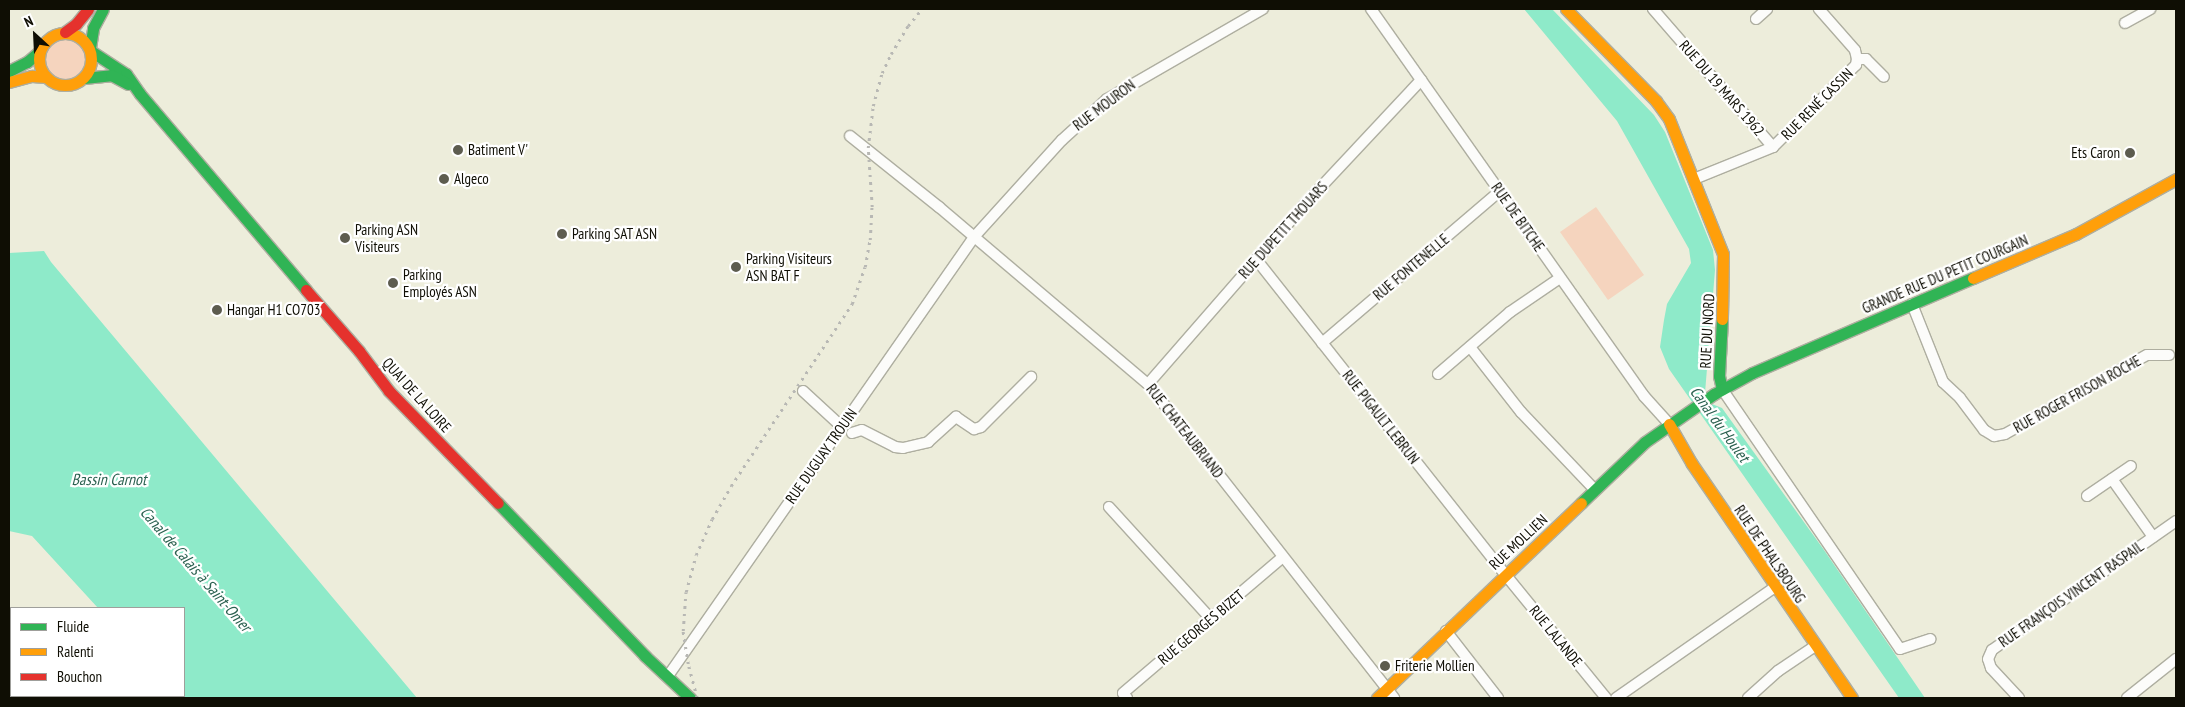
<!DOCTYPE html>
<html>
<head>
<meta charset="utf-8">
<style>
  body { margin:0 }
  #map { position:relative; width:2185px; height:707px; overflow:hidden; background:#ededdb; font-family:"PT Sans Narrow",sans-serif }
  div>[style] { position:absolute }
  .green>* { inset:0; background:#f5d4be }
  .round { border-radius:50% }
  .water>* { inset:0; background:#8eeac9 }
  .roads { filter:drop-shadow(1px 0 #aeaea0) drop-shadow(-1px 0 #aeaea0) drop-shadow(0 1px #aeaea0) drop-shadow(0 -1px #aeaea0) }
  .street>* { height:10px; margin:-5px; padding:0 5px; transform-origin:5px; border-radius:5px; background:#fcfcfa }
  .fast>* { height:11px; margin:-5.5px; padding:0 5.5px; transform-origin:5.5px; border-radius:5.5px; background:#30b455 }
  .slow>* { height:11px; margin:-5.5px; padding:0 5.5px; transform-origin:5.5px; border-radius:5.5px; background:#ff9f0a }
  .slow>.ring { margin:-5.5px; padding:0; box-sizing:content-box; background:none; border:11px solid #ff9f0a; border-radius:50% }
  .jam>* { height:11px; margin:-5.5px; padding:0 5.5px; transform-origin:5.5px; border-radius:5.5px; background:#e5322d }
  .rail>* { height:2.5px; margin-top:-1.25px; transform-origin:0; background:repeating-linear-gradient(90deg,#b8b8b4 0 2.5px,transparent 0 7.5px) }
  .dots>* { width:14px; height:14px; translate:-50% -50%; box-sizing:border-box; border:2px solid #fff; border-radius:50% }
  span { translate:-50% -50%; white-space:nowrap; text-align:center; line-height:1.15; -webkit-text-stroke:4.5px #fff; paint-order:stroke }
  .street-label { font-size:15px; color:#0f0e04 }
  .poi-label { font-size:15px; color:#0f0e04 }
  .left { translate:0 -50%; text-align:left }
  .right { translate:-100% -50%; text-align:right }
  .water-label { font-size:16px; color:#2b6150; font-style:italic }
  .frame { position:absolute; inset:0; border:10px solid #0f0e04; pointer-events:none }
  .legend { position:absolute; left:10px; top:607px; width:175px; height:90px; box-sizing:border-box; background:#fff; border:1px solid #9f9f9b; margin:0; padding:6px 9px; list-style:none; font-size:15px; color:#0f0e04 }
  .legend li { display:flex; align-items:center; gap:10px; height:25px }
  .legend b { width:25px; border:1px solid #9f9f9b }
  .north { position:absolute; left:10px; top:10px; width:50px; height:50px; -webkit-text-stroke:4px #fff; paint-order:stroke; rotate:335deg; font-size:14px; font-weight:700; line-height:20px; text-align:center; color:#0f0e04 }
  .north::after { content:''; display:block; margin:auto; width:18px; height:22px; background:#0f0e04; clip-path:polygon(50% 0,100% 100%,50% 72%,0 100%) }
</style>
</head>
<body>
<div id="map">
  <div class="green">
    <div class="round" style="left:45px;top:39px;width:40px;height:40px"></div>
    <div style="clip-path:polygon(1596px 207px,1644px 275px,1608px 300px,1560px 232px)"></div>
  </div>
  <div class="water">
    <div style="clip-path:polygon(1524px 9px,1552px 9px,1654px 115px,1665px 132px,1713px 250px,1715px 270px,1705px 393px,1712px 404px,1722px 408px,1824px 550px,1925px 698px,1899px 698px,1669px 369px,1660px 347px,1664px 320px,1667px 304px,1691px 263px,1689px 249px,1617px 121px)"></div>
    <div style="clip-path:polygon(44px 251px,51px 262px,417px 698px,179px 698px,176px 696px,184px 696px,184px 608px,98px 608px,32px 536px,9px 531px,9px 253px)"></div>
  </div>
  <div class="roads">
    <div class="street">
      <div style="left:1371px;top:9px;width:474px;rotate:54.8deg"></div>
      <div style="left:1644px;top:396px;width:38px;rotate:48deg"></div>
      <div style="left:1653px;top:9px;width:183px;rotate:49deg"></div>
      <div style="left:1756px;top:19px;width:15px;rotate:-42deg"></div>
      <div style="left:2125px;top:23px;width:29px;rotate:-29deg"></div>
      <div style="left:1857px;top:59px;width:9px"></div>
      <div style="left:1866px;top:59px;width:25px;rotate:45deg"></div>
      <div style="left:850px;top:136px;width:114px;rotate:38.6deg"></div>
      <div style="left:939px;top:207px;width:274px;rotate:40.3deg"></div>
      <div style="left:1148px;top:384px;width:399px;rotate:51.9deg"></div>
      <div style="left:1694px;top:179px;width:85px;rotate:-22.1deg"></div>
      <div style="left:1773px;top:147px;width:117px;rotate:-44.7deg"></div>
      <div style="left:1856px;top:65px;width:6px;rotate:-81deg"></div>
      <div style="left:1857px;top:59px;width:9px;rotate:-103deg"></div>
      <div style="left:1855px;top:50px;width:55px;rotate:-131.3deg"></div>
      <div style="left:1256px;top:259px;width:394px;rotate:51.7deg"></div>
      <div style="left:1500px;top:568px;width:168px;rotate:50.8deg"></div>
      <div style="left:1912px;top:304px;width:84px;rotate:68.3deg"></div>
      <div style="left:1943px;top:382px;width:23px;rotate:43deg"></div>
      <div style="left:1960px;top:398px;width:40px;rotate:53deg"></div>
      <div style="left:1984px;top:430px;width:12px;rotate:31deg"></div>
      <div style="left:1994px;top:436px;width:11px;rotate:-10deg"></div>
      <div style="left:2005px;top:434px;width:162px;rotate:-29.1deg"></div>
      <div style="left:2147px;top:355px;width:22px"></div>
      <div style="left:1322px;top:343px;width:234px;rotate:-40.5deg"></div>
      <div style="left:1470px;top:347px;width:83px;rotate:51.9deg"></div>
      <div style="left:1521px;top:412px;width:108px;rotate:46.5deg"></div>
      <div style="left:1438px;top:374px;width:95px;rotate:-40.7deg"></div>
      <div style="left:1510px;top:312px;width:60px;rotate:-34.2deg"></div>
      <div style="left:1148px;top:384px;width:239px;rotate:-48.9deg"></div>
      <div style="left:1305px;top:204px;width:170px;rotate:-46.9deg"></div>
      <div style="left:1722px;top:389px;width:315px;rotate:55.6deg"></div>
      <div style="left:1900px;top:649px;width:32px;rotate:-18deg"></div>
      <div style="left:803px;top:391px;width:52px;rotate:42.6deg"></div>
      <div style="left:852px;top:433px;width:10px;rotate:-17deg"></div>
      <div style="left:862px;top:430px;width:37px;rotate:27deg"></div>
      <div style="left:895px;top:447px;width:8px;rotate:7deg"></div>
      <div style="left:903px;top:448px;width:26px;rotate:-13deg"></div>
      <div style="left:928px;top:442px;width:38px;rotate:-42deg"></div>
      <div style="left:956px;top:417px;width:22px;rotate:34deg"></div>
      <div style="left:974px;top:429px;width:7px;rotate:-16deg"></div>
      <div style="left:981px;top:427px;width:71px;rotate:-45deg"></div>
      <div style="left:2112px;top:479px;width:71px;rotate:54.7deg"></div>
      <div style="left:2087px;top:496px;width:53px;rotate:-34.3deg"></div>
      <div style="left:1109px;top:507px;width:151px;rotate:47.7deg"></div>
      <div style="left:1446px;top:631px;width:85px;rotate:52.2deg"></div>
      <div style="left:668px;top:676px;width:535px;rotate:-55.12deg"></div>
      <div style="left:974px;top:237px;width:131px;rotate:-47.8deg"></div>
      <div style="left:1062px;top:140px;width:61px;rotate:-42.3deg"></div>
      <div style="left:1107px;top:99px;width:180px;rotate:-30deg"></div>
      <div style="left:1127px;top:698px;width:6px;rotate:-129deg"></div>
      <div style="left:1123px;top:693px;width:210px;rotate:-40.4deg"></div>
      <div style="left:1616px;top:698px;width:194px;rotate:-34.9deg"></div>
      <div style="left:1748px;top:698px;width:40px;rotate:-42deg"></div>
      <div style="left:1778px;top:671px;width:45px;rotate:-34deg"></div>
      <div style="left:2019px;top:698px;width:41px;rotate:-133deg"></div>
      <div style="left:1991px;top:668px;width:9px;rotate:-108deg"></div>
      <div style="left:1988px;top:659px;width:10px;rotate:-66deg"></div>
      <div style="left:1992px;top:650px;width:225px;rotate:-35deg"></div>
      <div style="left:2127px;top:698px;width:63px;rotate:-38.5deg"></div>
    </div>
    <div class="fast">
      <div style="left:90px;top:48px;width:20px;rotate:-81deg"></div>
      <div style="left:93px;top:28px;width:21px;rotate:-62deg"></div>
      <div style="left:91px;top:51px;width:42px;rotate:33.3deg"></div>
      <div style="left:126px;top:74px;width:24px;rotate:55deg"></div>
      <div style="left:140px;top:94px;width:257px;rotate:49.7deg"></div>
      <div style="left:9px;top:71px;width:20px;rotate:-27deg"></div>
      <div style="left:27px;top:62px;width:17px;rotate:-40deg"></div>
      <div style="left:84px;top:78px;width:27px;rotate:-6deg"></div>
      <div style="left:111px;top:75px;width:19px;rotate:28deg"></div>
      <div style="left:1722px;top:389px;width:13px;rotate:-103deg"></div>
      <div style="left:1719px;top:376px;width:57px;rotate:-87deg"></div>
      <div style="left:498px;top:503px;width:212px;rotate:46.1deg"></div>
      <div style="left:645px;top:656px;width:62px;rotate:43deg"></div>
      <div style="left:1581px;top:503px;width:88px;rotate:-43.6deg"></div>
      <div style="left:1645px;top:442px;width:84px;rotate:-34.8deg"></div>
      <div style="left:1714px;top:394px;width:43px;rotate:-28.9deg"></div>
      <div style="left:1752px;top:373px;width:241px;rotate:-23.3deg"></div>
    </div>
    <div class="slow">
      <div style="left:1566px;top:9px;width:129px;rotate:45.6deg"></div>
      <div style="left:1656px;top:101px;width:22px;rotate:54deg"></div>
      <div style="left:1669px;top:119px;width:145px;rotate:68.2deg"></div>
      <div style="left:1723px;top:254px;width:65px;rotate:90.9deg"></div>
      <div class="ring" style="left:39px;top:33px;width:41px;height:41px"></div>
      <div style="left:9px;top:82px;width:24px;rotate:-15deg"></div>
      <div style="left:32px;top:76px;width:14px;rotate:4deg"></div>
      <div style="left:1973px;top:278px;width:112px;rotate:-23.1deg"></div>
      <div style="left:2076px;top:234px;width:114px;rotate:-28.8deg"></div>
      <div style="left:1669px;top:424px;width:46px;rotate:60.1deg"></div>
      <div style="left:1692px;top:464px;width:283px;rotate:55.6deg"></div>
      <div style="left:1377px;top:698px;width:282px;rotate:-43.7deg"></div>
    </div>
    <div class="jam">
      <div style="left:65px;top:32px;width:14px;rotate:-36deg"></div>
      <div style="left:76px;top:24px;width:19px;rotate:-51deg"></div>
      <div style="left:306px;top:290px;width:81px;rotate:49deg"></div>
      <div style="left:359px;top:351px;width:50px;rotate:53.1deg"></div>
      <div style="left:389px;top:391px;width:156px;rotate:45.8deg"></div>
    </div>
  </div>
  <div class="rail">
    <div style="left:697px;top:698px;width:35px;rotate:-105deg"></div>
    <div style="left:688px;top:664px;width:33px;rotate:-99deg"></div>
    <div style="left:683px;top:631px;width:39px;rotate:-86deg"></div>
    <div style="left:686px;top:592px;width:38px;rotate:-75deg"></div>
    <div style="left:696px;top:555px;width:39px;rotate:-66deg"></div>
    <div style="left:712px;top:519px;width:38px;rotate:-60deg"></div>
    <div style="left:731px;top:486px;width:219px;rotate:-56.4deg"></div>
    <div style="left:852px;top:304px;width:39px;rotate:-71deg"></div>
    <div style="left:865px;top:267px;width:27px;rotate:-80deg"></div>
    <div style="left:870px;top:240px;width:33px;rotate:-87deg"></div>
    <div style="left:872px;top:207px;width:59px;rotate:-93.9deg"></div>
    <div style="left:868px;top:148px;width:42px;rotate:-83.2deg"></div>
    <div style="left:873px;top:106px;width:34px;rotate:-75deg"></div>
    <div style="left:882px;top:73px;width:21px;rotate:-65deg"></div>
    <div style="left:891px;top:54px;width:33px;rotate:-59deg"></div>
    <div style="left:908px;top:26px;width:22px;rotate:-51deg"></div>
  </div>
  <div class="dots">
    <div style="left:458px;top:150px;background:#5d5c4f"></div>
    <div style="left:2130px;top:153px;background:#5d5c4f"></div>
    <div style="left:444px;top:179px;background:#5d5c4f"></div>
    <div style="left:562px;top:234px;background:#5d5c4f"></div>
    <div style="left:345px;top:238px;background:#5d5c4f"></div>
    <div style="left:736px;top:267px;background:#5d5c4f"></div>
    <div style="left:393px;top:283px;background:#5d5c4f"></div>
    <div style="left:217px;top:310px;background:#5d5c4f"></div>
    <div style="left:1385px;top:666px;background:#5d5c4f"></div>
  </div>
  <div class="street-label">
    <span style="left:1722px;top:88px;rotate:49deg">RUE DU 19 MARS 1962</span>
    <span style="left:1817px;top:104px;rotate:-45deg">RUE RENÉ CASSIN</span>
    <span style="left:1104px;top:105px;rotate:-37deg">RUE MOURON</span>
    <span style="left:1518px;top:217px;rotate:55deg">RUE DE BITCHE</span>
    <span style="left:1283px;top:230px;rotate:-48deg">RUE DUPETIT THOUARS</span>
    <span style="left:1411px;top:267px;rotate:-40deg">RUE FONTENELLE</span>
    <span style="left:1945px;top:274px;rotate:-23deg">GRANDE RUE DU PETIT COURGAIN</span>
    <span style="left:1707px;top:331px;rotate:-87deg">RUE DU NORD</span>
    <span style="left:2077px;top:394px;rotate:-29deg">RUE ROGER FRISON ROCHE</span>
    <span style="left:417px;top:395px;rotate:48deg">QUAI DE LA LOIRE</span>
    <span style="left:1381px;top:417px;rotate:52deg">RUE PIGAULT LEBRUN</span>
    <span style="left:1185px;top:431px;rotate:52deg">RUE CHATEAUBRIAND</span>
    <span style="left:821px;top:456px;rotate:-55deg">RUE DUGUAY TROUIN</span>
    <span style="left:1518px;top:542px;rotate:-43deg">RUE MOLLIEN</span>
    <span style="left:1770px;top:554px;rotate:56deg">RUE DE PHALSBOURG</span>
    <span style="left:2071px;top:594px;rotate:-35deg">RUE FRANÇOIS VINCENT RASPAIL</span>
    <span style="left:1201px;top:627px;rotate:-40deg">RUE GEORGES BIZET</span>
    <span style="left:1556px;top:636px;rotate:51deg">RUE LALANDE</span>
  </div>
  <div class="poi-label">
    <span class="left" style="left:468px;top:150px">Batiment V'</span>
    <span class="right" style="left:2120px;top:153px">Ets Caron</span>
    <span class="left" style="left:454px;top:179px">Algeco</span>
    <span class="left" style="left:355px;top:238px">Parking ASN<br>Visiteurs</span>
    <span class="left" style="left:572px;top:234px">Parking SAT ASN</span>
    <span class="left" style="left:746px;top:267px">Parking Visiteurs<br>ASN BAT F</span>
    <span class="left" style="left:403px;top:283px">Parking<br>Employés ASN</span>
    <span class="left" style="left:227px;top:310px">Hangar H1 CO703</span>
    <span class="left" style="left:1395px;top:666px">Friterie Mollien</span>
  </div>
  <div class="water-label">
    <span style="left:1720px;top:424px;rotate:54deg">Canal du Houlet</span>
    <span style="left:109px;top:479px">Bassin Carnot</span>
    <span style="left:196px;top:569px;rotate:49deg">Canal de Calais à Saint-Omer</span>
  </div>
  <div class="frame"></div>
  <ul class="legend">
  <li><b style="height:6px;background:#30b455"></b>Fluide</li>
  <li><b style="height:6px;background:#ff9f0a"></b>Ralenti</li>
  <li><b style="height:6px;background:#e5322d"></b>Bouchon</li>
  </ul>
  <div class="north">N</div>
</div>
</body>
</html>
